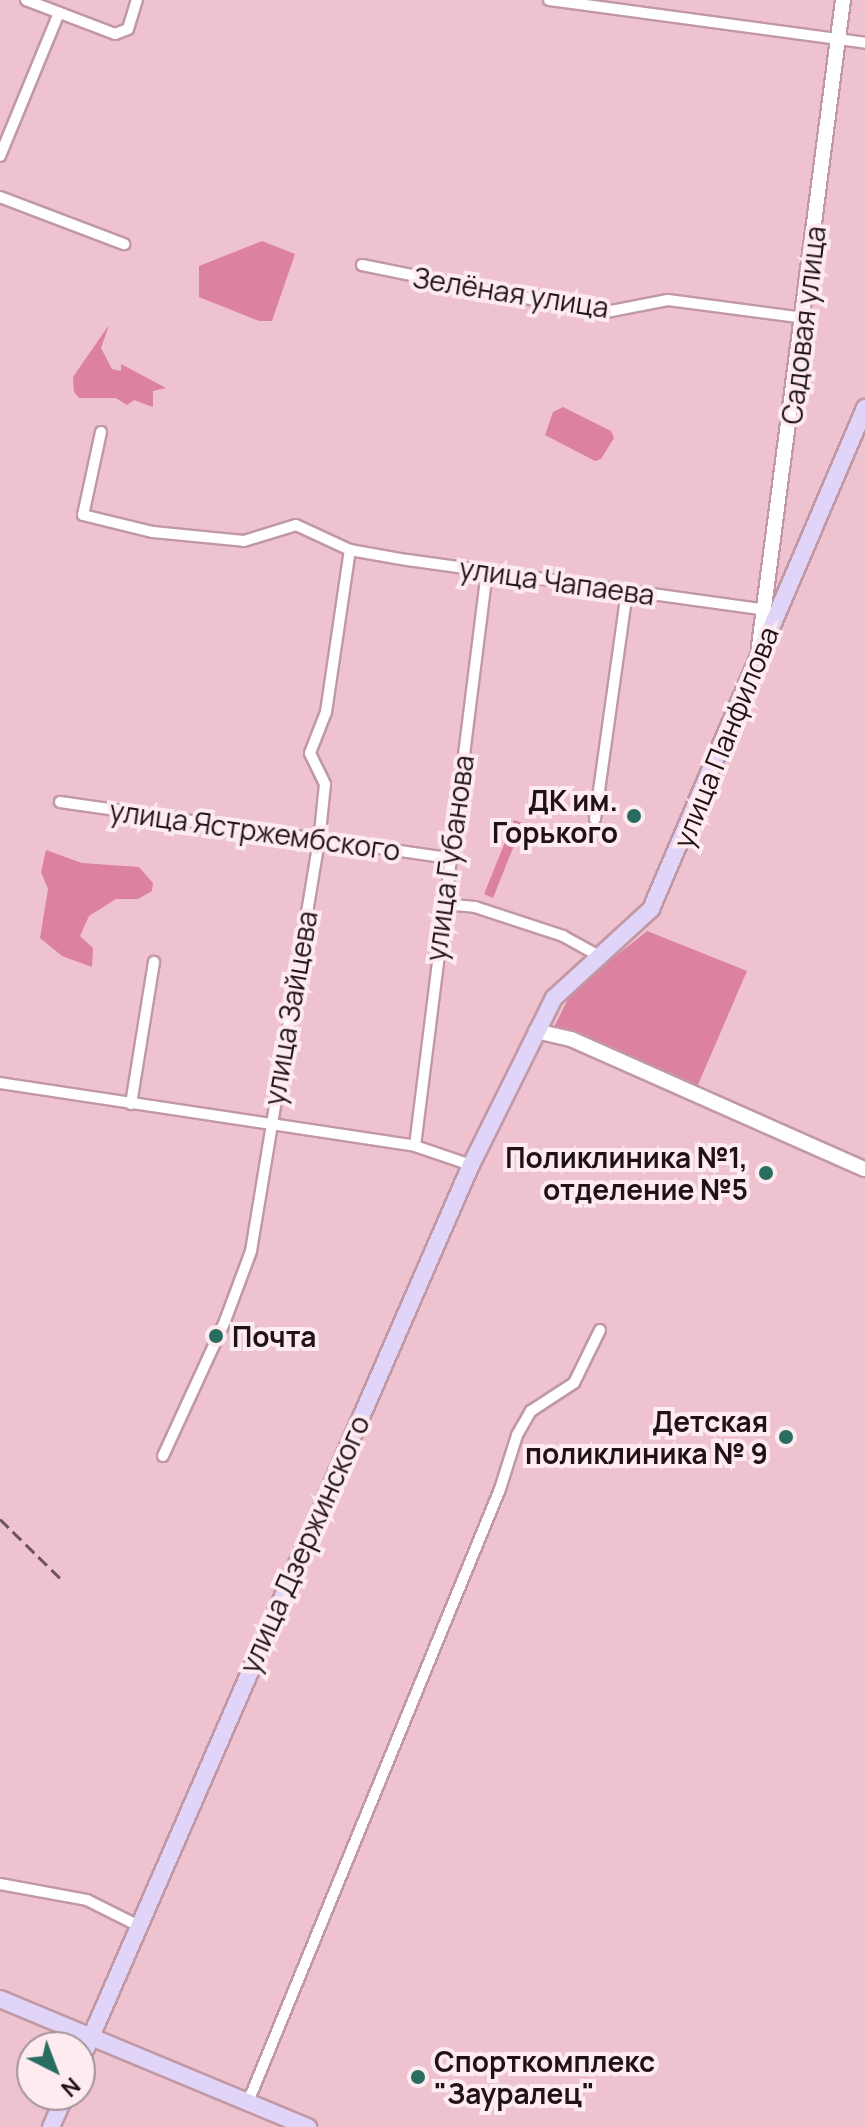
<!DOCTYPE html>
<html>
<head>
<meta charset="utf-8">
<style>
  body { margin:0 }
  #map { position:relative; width:865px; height:2127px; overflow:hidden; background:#eec3cf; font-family:Manrope,sans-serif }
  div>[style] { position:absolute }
  .green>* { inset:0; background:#dd81a1 }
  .roads { filter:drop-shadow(2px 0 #c198a4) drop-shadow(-2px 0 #c198a4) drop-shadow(0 2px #c198a4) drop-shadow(0 -2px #c198a4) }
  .street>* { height:10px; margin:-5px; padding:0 5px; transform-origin:5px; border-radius:5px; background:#fff }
  .secondary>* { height:14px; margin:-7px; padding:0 7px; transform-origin:7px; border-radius:7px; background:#fff }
  .primary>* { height:16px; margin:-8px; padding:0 8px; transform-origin:8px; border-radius:8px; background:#e0d5f9 }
  .rail>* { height:3px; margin-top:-1.5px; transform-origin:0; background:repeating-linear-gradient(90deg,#6d545b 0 12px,transparent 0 18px) }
  .dots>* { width:22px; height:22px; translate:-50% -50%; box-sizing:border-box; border:4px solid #fdebf0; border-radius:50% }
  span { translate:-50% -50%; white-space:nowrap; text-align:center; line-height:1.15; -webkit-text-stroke:8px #fdebf0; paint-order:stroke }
  .street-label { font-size:28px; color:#1f1115 }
  .poi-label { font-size:28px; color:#1f1115; font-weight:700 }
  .right { translate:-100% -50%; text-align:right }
  .left { translate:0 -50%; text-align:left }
  .north { position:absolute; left:16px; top:2031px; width:80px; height:80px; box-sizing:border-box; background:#fdebf0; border:2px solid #a49498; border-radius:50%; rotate:138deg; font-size:22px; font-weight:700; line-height:32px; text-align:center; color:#1f1115 }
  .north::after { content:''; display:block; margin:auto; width:28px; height:36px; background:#296d60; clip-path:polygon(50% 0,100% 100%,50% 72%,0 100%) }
</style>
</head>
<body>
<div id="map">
  <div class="green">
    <div style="clip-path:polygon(262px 241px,295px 254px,272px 321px,259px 321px,199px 297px,199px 266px)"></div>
    <div style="clip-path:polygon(109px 325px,101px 348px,112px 369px,121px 371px,121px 364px,166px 388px,153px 391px,153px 407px,134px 400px,127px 405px,116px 398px,79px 398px,74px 392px,73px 377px)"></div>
    <div style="clip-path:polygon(563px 407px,611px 431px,614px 438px,601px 459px,595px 461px,545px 435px,553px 412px)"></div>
    <div style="clip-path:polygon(514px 820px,523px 823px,493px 898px,484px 894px)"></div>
    <div style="clip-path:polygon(46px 850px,82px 863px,139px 867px,153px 883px,152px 891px,138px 899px,116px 899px,89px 916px,80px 936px,93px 948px,92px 967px,62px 956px,40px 938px,48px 889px,41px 872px)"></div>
    <div style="clip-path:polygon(647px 931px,747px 971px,694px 1094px,554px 1027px,572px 991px)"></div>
  </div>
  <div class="roads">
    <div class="street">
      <div style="left:26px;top:0;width:95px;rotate:20.9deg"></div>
      <div style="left:115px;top:34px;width:14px;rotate:-21deg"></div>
      <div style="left:128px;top:29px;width:30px;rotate:-73deg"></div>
      <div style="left:549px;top:0;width:319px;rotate:7.7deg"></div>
      <div style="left:0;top:156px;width:155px;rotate:-67.6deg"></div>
      <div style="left:0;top:197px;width:133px;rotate:20.8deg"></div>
      <div style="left:362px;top:265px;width:244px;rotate:11.4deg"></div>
      <div style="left:601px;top:313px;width:68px;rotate:-11deg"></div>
      <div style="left:668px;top:300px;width:137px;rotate:7.5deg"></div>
      <div style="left:101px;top:432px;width:85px;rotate:102.2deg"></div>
      <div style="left:83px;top:515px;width:72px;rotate:13.7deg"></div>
      <div style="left:153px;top:532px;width:91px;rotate:5.6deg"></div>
      <div style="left:244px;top:541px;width:54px;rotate:-17.1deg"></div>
      <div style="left:296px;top:525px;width:60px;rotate:24.8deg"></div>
      <div style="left:350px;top:550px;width:58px;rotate:10deg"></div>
      <div style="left:407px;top:560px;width:364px;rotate:7.9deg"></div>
      <div style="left:60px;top:802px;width:394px;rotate:8.2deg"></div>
      <div style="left:595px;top:819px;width:230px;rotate:-82deg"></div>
      <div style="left:442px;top:904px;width:33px;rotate:5deg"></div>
      <div style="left:475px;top:907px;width:93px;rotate:18.2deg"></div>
      <div style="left:563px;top:936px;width:41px;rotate:29.1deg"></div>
      <div style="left:0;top:1083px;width:420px;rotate:8.6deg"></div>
      <div style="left:415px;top:1146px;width:59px;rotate:18.7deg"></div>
      <div style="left:131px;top:1104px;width:144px;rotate:-80.8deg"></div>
      <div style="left:415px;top:1146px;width:579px;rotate:-82.86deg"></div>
      <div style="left:163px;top:1456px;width:149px;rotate:-65.3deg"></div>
      <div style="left:225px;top:1321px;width:75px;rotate:-69.6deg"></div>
      <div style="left:251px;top:1251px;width:415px;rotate:-80.6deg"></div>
      <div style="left:319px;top:842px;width:58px;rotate:-84.1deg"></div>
      <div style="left:325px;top:784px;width:34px;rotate:-116deg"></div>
      <div style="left:310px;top:753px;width:44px;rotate:-68.7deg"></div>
      <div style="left:326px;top:712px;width:164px;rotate:-81.6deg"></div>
      <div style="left:0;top:1884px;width:88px;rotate:10.4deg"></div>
      <div style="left:87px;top:1900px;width:58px;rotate:26.6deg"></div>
      <div style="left:248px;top:2102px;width:663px;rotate:-67.65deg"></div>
      <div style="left:500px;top:1489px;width:57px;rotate:-72.5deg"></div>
      <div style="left:517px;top:1435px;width:28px;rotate:-60deg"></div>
      <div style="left:531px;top:1411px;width:51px;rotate:-33.1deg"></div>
      <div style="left:574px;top:1383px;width:59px;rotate:-63.9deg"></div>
    </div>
    <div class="secondary">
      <div style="left:759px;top:646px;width:651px;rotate:-82.59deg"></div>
      <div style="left:536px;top:1031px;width:36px;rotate:13deg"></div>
      <div style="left:571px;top:1039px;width:321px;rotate:23.9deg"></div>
    </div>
    <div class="primary">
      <div style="left:0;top:1999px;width:334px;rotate:22.6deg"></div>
      <div style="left:80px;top:2062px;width:979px;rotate:-66.45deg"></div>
      <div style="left:471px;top:1165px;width:186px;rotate:-63.6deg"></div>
      <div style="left:554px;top:998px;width:132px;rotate:-42.5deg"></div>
      <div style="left:651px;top:909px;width:545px;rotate:-66.87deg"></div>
      <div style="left:51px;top:2127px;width:35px;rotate:-66deg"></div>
    </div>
  </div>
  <div class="rail">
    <div style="left:0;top:1519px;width:84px;rotate:44.5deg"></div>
  </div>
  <div class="dots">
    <div style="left:634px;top:816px;background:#296d60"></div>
    <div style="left:766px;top:1173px;background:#296d60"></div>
    <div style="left:216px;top:1336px;background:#296d60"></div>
    <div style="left:786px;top:1437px;background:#296d60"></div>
    <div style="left:418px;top:2077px;background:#296d60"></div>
  </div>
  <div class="street-label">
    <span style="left:511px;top:292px;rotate:9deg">Зелёная улица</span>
    <span style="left:803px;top:325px;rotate:-83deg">Садовая улица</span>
    <span style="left:557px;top:581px;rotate:8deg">улица Чапаева</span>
    <span style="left:725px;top:737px;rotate:-68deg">улица Панфилова</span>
    <span style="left:255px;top:830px;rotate:8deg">улица Ястржембского</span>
    <span style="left:449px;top:858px;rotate:-82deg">улица Губанова</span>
    <span style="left:290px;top:1008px;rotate:-80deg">улица Зайцева</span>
    <span style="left:304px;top:1544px;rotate:-66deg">улица Дзержинского</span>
  </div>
  <div class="poi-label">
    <span class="right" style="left:618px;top:816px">ДК им.<br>Горького</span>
    <span class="right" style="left:748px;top:1173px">Поликлиника №1,<br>отделение №5</span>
    <span class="left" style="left:232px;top:1336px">Почта</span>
    <span class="right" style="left:768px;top:1437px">Детская<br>поликлиника № 9</span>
    <span class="left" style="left:434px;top:2077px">Спорткомплекс<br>"Зауралец"</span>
  </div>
  <div class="north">N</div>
</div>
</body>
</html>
